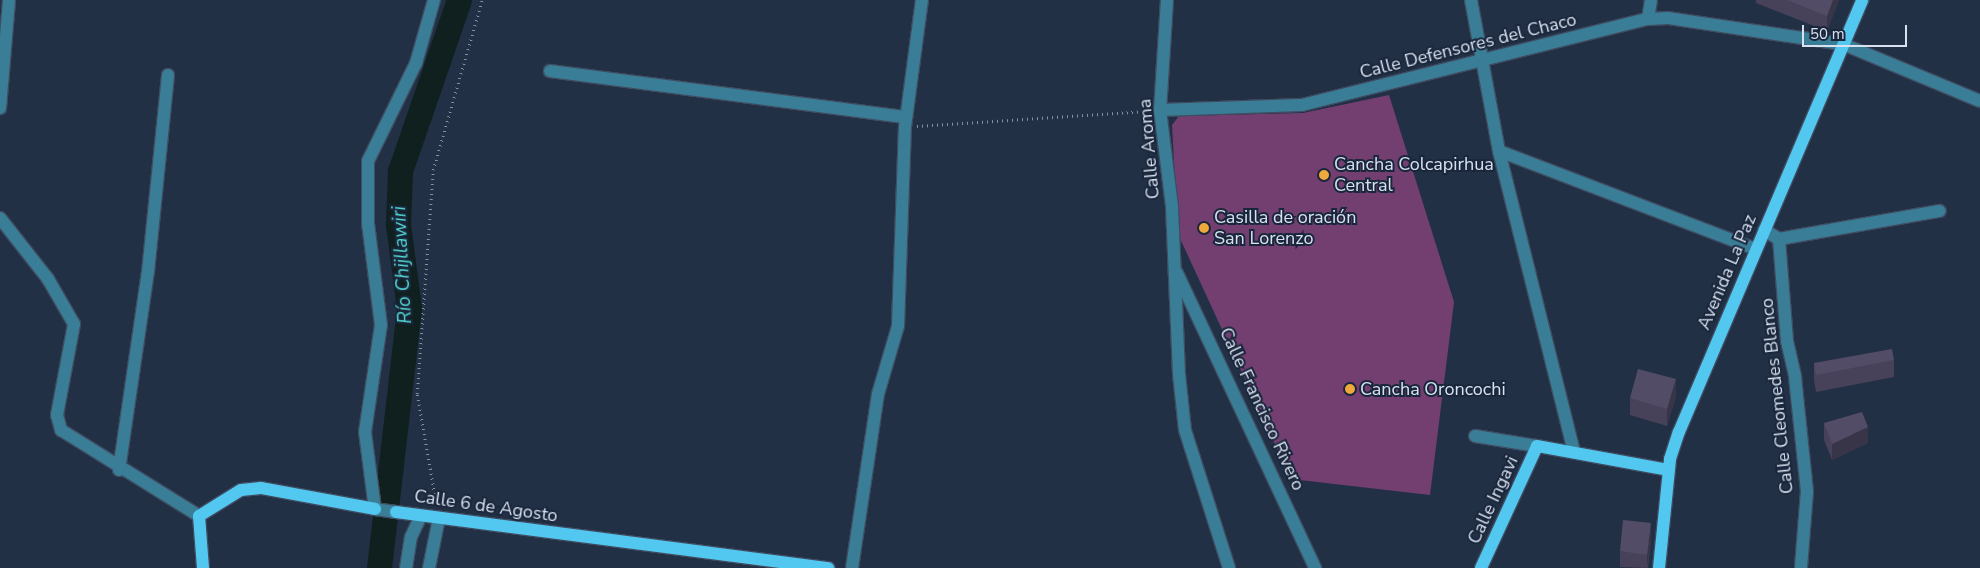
<!DOCTYPE html>
<html>
<head>
<meta charset="utf-8">
<style>
  body { margin:0 }
  #map { position:relative; width:1980px; height:568px; overflow:hidden; background:#223046; font-family:"Nunito Sans",sans-serif }
  div>[style] { position:absolute }
  .green>* { inset:0; background:#733f71 }
  .river>* { height:25px; margin:-12.5px; padding:0 12.5px; transform-origin:12.5px; border-radius:12.5px; background:#0f201f }
  .path>* { height:2.5px; margin-top:-1.25px; transform-origin:0; background:repeating-linear-gradient(90deg,#8490a2 0 1px,transparent 0 5px) }
  .roads { filter:drop-shadow(1px 0 #3f4c61) drop-shadow(-1px 0 #3f4c61) drop-shadow(0 1px #3f4c61) drop-shadow(0 -1px #3f4c61) }
  .minor>* { height:12px; margin:-6px; padding:0 6px; transform-origin:6px; border-radius:6px; background:#397e96 }
  .major>* { height:12px; margin:-6px; padding:0 6px; transform-origin:6px; border-radius:6px; background:#52c8f0 }
  .wall>* { inset:0; background:#474159 }
  .shaded-wall>* { inset:0; background:#393548 }
  .building>* { inset:0; background:#524c67 }
  .dots>* { width:14px; height:14px; translate:-50% -50%; box-sizing:border-box; border:2px solid #19263b; border-radius:50% }
  span { translate:-50% -50%; white-space:nowrap; text-align:center; line-height:1.15; -webkit-text-stroke:4px #19263b; paint-order:stroke }
  .street-label { font-size:18px; color:#d8e1f0 }
  .poi-label { font-size:18px; color:#d8e1f0 }
  .left { translate:0 -50%; text-align:left }
  .water-label { font-size:19px; color:#51d6ce; font-style:italic }
  .scale { position:absolute; left:1802px; top:25px; width:105px; height:22px; box-sizing:border-box; border:2px solid #d8e1f0; border-top:0; padding-left:6px; font-size:15px; line-height:18px; white-space:nowrap; color:#d8e1f0; -webkit-text-stroke:4px #19263b; paint-order:stroke }
</style>
</head>
<body>
<div id="map">
  <div class="green">
    <div style="clip-path:polygon(1389px 95px,1454px 302px,1430px 495px,1291px 479px,1178px 234px,1172px 125px,1179px 116px,1303px 113px)"></div>
  </div>
  <div class="river">
    <div style="left:379px;top:568px;width:262px;rotate:-83.4deg"></div>
    <div style="left:409px;top:308px;width:84px;rotate:-97.5deg"></div>
    <div style="left:398px;top:225px;width:54px;rotate:-87.9deg"></div>
    <div style="left:400px;top:171px;width:181px;rotate:-71deg"></div>
  </div>
  <div class="path">
    <div style="left:917px;top:126px;width:231px;rotate:-3.7deg"></div>
    <div style="left:436px;top:504px;width:112px;rotate:-99.8deg"></div>
    <div style="left:417px;top:394px;width:225px;rotate:-85.9deg"></div>
    <div style="left:433px;top:170px;width:177px;rotate:-73.9deg"></div>
  </div>
  <div class="roads">
    <div class="minor">
      <div style="left:1167px;top:0;width:110px;rotate:93.6deg"></div>
      <div style="left:1160px;top:110px;width:98px;rotate:82.9deg"></div>
      <div style="left:1172px;top:207px;width:167px;rotate:87.6deg"></div>
      <div style="left:1179px;top:374px;width:56px;rotate:83.9deg"></div>
      <div style="left:1185px;top:430px;width:145px;rotate:72.3deg"></div>
      <div style="left:1471px;top:0;width:154px;rotate:79.5deg"></div>
      <div style="left:1499px;top:151px;width:310px;rotate:76deg"></div>
      <div style="left:1648px;top:19px;width:19px;rotate:-81deg"></div>
      <div style="left:550px;top:71px;width:359px;rotate:7.4deg"></div>
      <div style="left:0;top:108px;width:108px;rotate:-85.2deg"></div>
      <div style="left:1160px;top:110px;width:142px;rotate:-2deg"></div>
      <div style="left:1302px;top:105px;width:357px;rotate:-14deg"></div>
      <div style="left:1648px;top:19px;width:20px;rotate:-3deg"></div>
      <div style="left:1668px;top:18px;width:177px;rotate:8.5deg"></div>
      <div style="left:1843px;top:44px;width:148px;rotate:22.6deg"></div>
      <div style="left:1499px;top:151px;width:274px;rotate:20.9deg"></div>
      <div style="left:0;top:218px;width:78px;rotate:51.8deg"></div>
      <div style="left:48px;top:279px;width:52px;rotate:60deg"></div>
      <div style="left:74px;top:324px;width:93px;rotate:100.6deg"></div>
      <div style="left:57px;top:415px;width:16px;rotate:75deg"></div>
      <div style="left:61px;top:430px;width:163px;rotate:31.9deg"></div>
      <div style="left:1764px;top:230px;width:17px;rotate:31deg"></div>
      <div style="left:1779px;top:239px;width:102px;rotate:85.5deg"></div>
      <div style="left:1787px;top:341px;width:37px;rotate:77deg"></div>
      <div style="left:1795px;top:377px;width:115px;rotate:84deg"></div>
      <div style="left:1807px;top:491px;width:77px;rotate:94.5deg"></div>
      <div style="left:1779px;top:239px;width:163px;rotate:-9.9deg"></div>
      <div style="left:1177px;top:273px;width:326px;rotate:64.9deg"></div>
      <div style="left:1475px;top:436px;width:63px;rotate:9.2deg"></div>
      <div style="left:119px;top:470px;width:200px;rotate:-81.7deg"></div>
      <div style="left:148px;top:272px;width:198px;rotate:-84.2deg"></div>
      <div style="left:396px;top:512px;width:21px;rotate:-172deg"></div>
      <div style="left:375px;top:509px;width:78px;rotate:-97.4deg"></div>
      <div style="left:365px;top:432px;width:108px;rotate:-81.5deg"></div>
      <div style="left:381px;top:325px;width:102px;rotate:-97.3deg"></div>
      <div style="left:368px;top:224px;width:63px;rotate:-90deg"></div>
      <div style="left:368px;top:161px;width:109px;rotate:-63.9deg"></div>
      <div style="left:416px;top:63px;width:66px;rotate:-74.1deg"></div>
      <div style="left:406px;top:568px;width:31px;rotate:-81deg"></div>
      <div style="left:411px;top:537px;width:23px;rotate:-65deg"></div>
      <div style="left:429px;top:568px;width:51px;rotate:-78.7deg"></div>
      <div style="left:852px;top:568px;width:176px;rotate:-81.5deg"></div>
      <div style="left:878px;top:394px;width:71px;rotate:-73.6deg"></div>
      <div style="left:898px;top:326px;width:199px;rotate:-88deg"></div>
      <div style="left:905px;top:127px;width:128px;rotate:-82.4deg"></div>
    </div>
    <div class="major">
      <div style="left:396px;top:512px;width:436px;rotate:7.4deg"></div>
      <div style="left:203px;top:568px;width:52px;rotate:-94.4deg"></div>
      <div style="left:199px;top:516px;width:49px;rotate:-31.8deg"></div>
      <div style="left:241px;top:490px;width:20px;rotate:-6deg"></div>
      <div style="left:261px;top:488px;width:116px;rotate:10.4deg"></div>
      <div style="left:1481px;top:568px;width:134px;rotate:-65.3deg"></div>
      <div style="left:1537px;top:446px;width:134px;rotate:10.3deg"></div>
      <div style="left:1659px;top:568px;width:110px;rotate:-84.2deg"></div>
      <div style="left:1670px;top:459px;width:28px;rotate:-72deg"></div>
      <div style="left:1679px;top:432px;width:469px;rotate:-67deg"></div>
    </div>
  </div>
  <div class="wall">
    <div style="clip-path:polygon(1756px 0,1839px 0,1827px 31px,1756px 3px)"></div>
    <div style="clip-path:polygon(1894px 360px,1894px 377px,1816px 392px,1814px 380px,1814px 363px)"></div>
    <div style="clip-path:polygon(1676px 396px,1667px 426px,1630px 415px,1630px 398px)"></div>
    <div style="clip-path:polygon(1824px 423px,1868px 443px,1832px 460px,1824px 440px)"></div>
    <div style="clip-path:polygon(1651px 540px,1648px 568px,1620px 567px,1620px 551px)"></div>
  </div>
  <div class="shaded-wall">
    <div style="clip-path:polygon(1833px 0,1839px 0,1827px 31px,1827px 16px)"></div>
    <div style="clip-path:polygon(1676px 379px,1676px 396px,1667px 426px,1667px 409px)"></div>
    <div style="clip-path:polygon(1868px 427px,1868px 443px,1832px 460px,1832px 444px)"></div>
    <div style="clip-path:polygon(1651px 523px,1651px 540px,1647px 568px,1647px 555px)"></div>
  </div>
  <div class="building">
    <div style="clip-path:polygon(1787px 0,1833px 0,1827px 16px)"></div>
    <div style="clip-path:polygon(1892px 349px,1894px 360px,1816px 375px,1814px 363px)"></div>
    <div style="clip-path:polygon(1638px 369px,1676px 379px,1667px 409px,1630px 398px)"></div>
    <div style="clip-path:polygon(1862px 412px,1868px 427px,1832px 444px,1824px 423px)"></div>
    <div style="clip-path:polygon(1623px 520px,1651px 523px,1647px 555px,1620px 551px)"></div>
  </div>
  <div class="dots">
    <div style="left:1324px;top:175px;background:#eea83c"></div>
    <div style="left:1204px;top:228px;background:#eea83c"></div>
    <div style="left:1350px;top:389px;background:#eea83c"></div>
  </div>
  <div class="street-label">
    <span style="left:1468px;top:46px;rotate:-14deg">Calle Defensores del Chaco</span>
    <span style="left:1149px;top:149px;rotate:-95deg">Calle Aroma</span>
    <span style="left:1727px;top:272px;rotate:-67deg">Avenida La Paz</span>
    <span style="left:1777px;top:396px;rotate:-96deg">Calle Cleomedes Blanco</span>
    <span style="left:1262px;top:409px;rotate:65deg">Calle Francisco Rivero</span>
    <span style="left:1493px;top:500px;rotate:-65deg">Calle Ingavi</span>
    <span style="left:486px;top:506px;rotate:8deg">Calle 6 de Agosto</span>
  </div>
  <div class="poi-label">
    <span class="left" style="left:1334px;top:175px">Cancha Colcapirhua<br>Central</span>
    <span class="left" style="left:1214px;top:228px">Casilla de oración<br>San Lorenzo</span>
    <span class="left" style="left:1360px;top:389px">Cancha Oroncochi</span>
  </div>
  <div class="water-label">
    <span style="left:403px;top:265px;rotate:-93deg">Río Chijllawiri</span>
  </div>
  <div class="scale">50 m</div>
</div>
</body>
</html>
